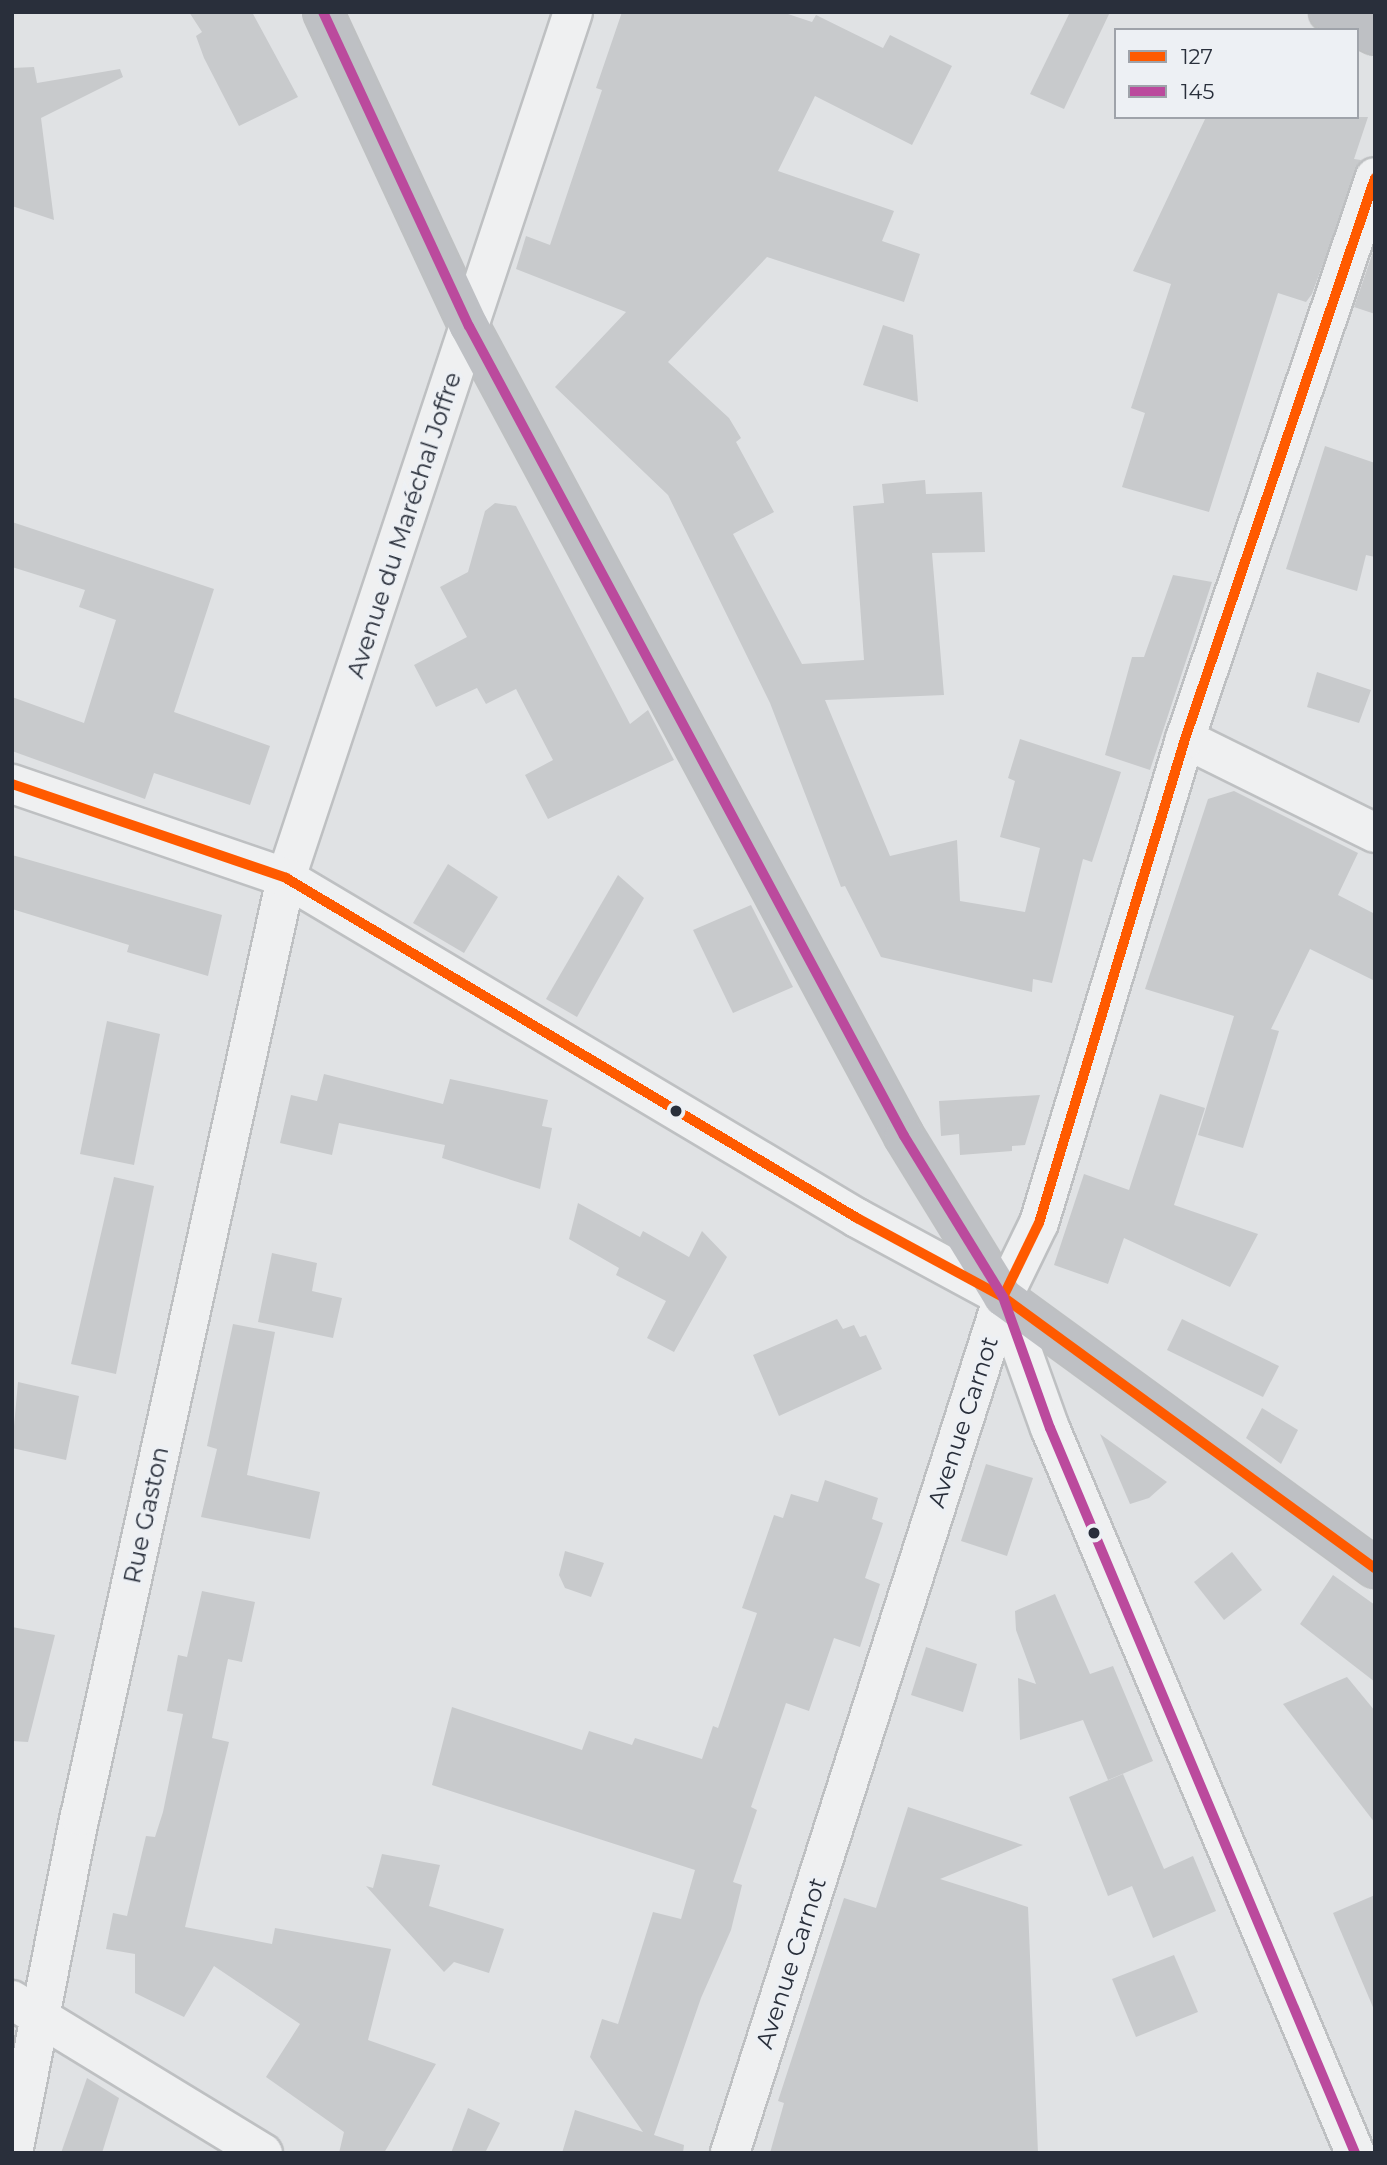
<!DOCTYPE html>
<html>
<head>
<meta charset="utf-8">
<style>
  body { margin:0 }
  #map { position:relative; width:1387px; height:2165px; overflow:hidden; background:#e0e2e4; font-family:Montserrat,sans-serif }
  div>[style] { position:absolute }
  .building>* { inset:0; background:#c8cacc }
  .roads { filter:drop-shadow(2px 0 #bec0c2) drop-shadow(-2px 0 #bec0c2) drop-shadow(0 2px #bec0c2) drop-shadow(0 -2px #bec0c2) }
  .minor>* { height:38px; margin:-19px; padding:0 19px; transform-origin:19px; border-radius:19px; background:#eff0f1 }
  .tertiary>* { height:38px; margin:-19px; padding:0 19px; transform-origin:19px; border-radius:19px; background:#eff0f1 }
  .secondary>* { height:38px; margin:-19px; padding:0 19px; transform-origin:19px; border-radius:19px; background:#bec0c4 }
  .bus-1>* { height:10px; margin:-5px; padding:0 5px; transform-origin:5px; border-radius:5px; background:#ff5a00 }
  .bus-2>* { height:10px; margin:-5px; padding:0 5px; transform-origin:5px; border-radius:5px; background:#bb4a9d }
  .dots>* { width:19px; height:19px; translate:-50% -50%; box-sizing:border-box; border:4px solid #edf0f4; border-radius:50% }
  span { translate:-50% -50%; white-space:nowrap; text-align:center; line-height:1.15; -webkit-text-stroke:7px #edf0f4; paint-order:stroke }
  .street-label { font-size:24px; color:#292f3b }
  .frame { position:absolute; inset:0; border:14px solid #292f3b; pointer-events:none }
  .legend { position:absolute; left:1114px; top:28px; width:245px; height:91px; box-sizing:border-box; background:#edf0f4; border:2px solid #9fa3aa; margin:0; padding:9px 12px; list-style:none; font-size:21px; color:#292f3b }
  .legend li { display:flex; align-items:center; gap:14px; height:35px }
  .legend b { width:35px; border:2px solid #9fa3aa }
</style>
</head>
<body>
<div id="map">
  <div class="building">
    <div style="clip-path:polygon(189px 12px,252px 12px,298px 97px,239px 126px,204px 58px,196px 36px,202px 32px)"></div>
    <div style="clip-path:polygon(622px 12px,782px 12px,812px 22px,816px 15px,883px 48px,890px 35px,952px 66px,912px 145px,815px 96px,778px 171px,894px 211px,882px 241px,920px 254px,904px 302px,767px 257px,668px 362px,729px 418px,741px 438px,736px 442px,774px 512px,733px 534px,802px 664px,864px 660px,853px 506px,884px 503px,882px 484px,925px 480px,926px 494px,982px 492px,985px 552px,932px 553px,944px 695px,825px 700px,890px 856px,957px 840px,960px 901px,1025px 912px,1040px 848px,1000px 837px,1015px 781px,1008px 778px,1020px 739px,1121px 772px,1092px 862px,1083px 859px,1052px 983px,1033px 979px,1032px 992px,881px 957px,845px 886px,841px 887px,770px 703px,668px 495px,555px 387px,626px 312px,516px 269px,526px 236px,550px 245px,602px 90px,596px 88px)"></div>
    <div style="clip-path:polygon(1070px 12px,1110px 12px,1064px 109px,1030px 94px)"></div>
    <div style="clip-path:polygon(34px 67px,37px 83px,120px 69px,123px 77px,41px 118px,54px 220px,12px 206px,12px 68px)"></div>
    <div style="clip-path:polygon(1206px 117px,1368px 117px,1354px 159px,1361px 160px,1312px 294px,1306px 302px,1278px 293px,1209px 512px,1122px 487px,1145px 413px,1131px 408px,1171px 284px,1133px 271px)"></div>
    <div style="clip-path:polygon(1375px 246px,1375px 314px,1354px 307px)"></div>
    <div style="clip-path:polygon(883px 325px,913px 335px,918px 402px,863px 385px)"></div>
    <div style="clip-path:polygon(1325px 446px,1375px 463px,1375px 557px,1366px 555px,1357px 591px,1286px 569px)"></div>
    <div style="clip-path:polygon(495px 503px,516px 506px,630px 724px,648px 710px,674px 760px,548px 819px,525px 775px,553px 760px,516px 689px,486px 704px,477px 688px,436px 707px,414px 665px,467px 637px,440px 587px,468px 572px,485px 511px)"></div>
    <div style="clip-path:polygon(12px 522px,214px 589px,174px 712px,270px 746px,250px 805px,154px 773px,145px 799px,12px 751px,12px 697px,84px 723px,116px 620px,79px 607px,85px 590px,12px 567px)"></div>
    <div style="clip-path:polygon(1173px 575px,1212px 582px,1150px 770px,1105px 755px,1132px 657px,1144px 657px)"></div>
    <div style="clip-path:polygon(1317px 672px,1371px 690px,1359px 723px,1307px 707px)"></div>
    <div style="clip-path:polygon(1234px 791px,1358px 853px,1338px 895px,1375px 914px,1375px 981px,1310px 949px,1271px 1029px,1279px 1031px,1243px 1148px,1198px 1135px,1234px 1016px,1145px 989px,1208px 799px)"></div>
    <div style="clip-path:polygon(12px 855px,222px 915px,208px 976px,127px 952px,129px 945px,12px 909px)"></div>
    <div style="clip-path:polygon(448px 864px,498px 897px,464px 953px,413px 923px)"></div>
    <div style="clip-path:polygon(618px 875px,644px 898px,577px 1017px,546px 999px)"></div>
    <div style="clip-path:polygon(751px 905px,793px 987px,733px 1013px,693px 930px)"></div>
    <div style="clip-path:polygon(107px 1021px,160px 1034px,134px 1165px,80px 1154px)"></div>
    <div style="clip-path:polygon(324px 1074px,443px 1104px,450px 1079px,548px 1100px,542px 1126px,552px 1128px,540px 1189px,442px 1158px,445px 1145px,339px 1123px,332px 1155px,280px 1143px,291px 1095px,317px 1101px)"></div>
    <div style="clip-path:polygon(1160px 1094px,1205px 1108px,1174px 1205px,1258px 1234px,1230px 1287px,1124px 1238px,1108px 1284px,1054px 1265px,1084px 1174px,1129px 1190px)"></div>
    <div style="clip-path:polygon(1040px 1095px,1025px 1145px,1012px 1146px,1012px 1151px,960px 1155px,959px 1134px,941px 1136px,939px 1101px)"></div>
    <div style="clip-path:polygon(114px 1177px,154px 1186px,116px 1374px,71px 1364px)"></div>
    <div style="clip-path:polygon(578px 1203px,640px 1237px,643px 1231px,689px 1257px,702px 1231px,727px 1257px,674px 1352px,647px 1338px,666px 1301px,616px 1275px,619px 1268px,569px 1239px)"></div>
    <div style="clip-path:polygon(272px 1253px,317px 1263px,312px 1291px,342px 1298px,333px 1338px,258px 1322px)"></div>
    <div style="clip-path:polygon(837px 1319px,843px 1329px,854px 1325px,860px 1337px,866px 1335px,882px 1369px,779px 1416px,753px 1355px)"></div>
    <div style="clip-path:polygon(1182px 1319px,1279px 1366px,1263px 1397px,1167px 1350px)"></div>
    <div style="clip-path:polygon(233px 1324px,275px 1332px,247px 1475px,320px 1492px,310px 1539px,201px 1517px,217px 1449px,207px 1446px)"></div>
    <div style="clip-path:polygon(18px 1382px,79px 1396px,66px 1460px,12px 1448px)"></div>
    <div style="clip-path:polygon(1262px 1408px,1298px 1430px,1281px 1464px,1246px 1438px)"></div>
    <div style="clip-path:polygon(1100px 1434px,1167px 1482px,1149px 1498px,1130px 1504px)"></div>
    <div style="clip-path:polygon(986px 1464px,1033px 1478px,1007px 1556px,961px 1541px)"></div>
    <div style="clip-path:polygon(825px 1480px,878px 1498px,872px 1519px,883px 1523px,865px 1578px,880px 1584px,860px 1647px,834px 1638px,809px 1711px,786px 1703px,751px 1807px,757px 1810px,733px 1882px,742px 1885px,731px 1930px,701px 1998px,654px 2135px,684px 2145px,683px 2153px,562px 2153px,575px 2110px,643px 2132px,590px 2057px,602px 2019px,618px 2024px,653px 1912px,681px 1919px,695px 1870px,432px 1785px,452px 1707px,582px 1750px,589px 1731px,632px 1745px,635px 1738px,702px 1759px,713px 1726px,718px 1728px,757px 1613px,742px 1608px,774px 1515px,783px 1518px,791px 1494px,818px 1502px)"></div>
    <div style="clip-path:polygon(565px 1551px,604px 1563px,591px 1597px,565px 1588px,559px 1575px)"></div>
    <div style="clip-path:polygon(1232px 1552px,1262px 1590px,1224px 1620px,1194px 1582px)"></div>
    <div style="clip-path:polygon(1333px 1575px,1375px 1605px,1375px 1682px,1300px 1624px)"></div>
    <div style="clip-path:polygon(202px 1591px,255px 1602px,242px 1662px,228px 1659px,212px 1738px,229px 1742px,185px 1927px,272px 1944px,275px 1928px,391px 1949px,368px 2040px,436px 2064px,384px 2153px,339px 2153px,344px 2132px,266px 2077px,300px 2024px,214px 1966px,184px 2017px,135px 1993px,135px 1954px,106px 1949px,113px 1913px,127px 1916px,146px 1836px,155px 1837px,163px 1812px,183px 1714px,167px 1711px,178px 1655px,187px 1657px)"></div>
    <div style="clip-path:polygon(1055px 1594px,1090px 1674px,1113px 1666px,1153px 1761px,1108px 1780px,1083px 1720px,1020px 1740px,1018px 1678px,1036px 1684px,1016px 1630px,1015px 1611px)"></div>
    <div style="clip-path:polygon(12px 1627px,55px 1635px,28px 1742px,12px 1741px)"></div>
    <div style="clip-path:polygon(926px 1647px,977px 1664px,963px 1712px,911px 1695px)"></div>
    <div style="clip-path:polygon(1347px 1677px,1375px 1711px,1375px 1823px,1283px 1704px)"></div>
    <div style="clip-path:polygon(1123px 1774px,1164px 1869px,1193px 1856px,1216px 1911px,1153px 1938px,1132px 1886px,1108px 1896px,1069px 1797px)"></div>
    <div style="clip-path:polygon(908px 1807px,1023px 1845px,940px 1879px,1028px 1907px,1038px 2153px,770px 2153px,784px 2103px,778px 2101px,844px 1898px,876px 1908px)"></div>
    <div style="clip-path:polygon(382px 1854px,440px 1865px,429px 1906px,504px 1929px,489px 1973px,454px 1962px,444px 1972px,366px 1886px,373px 1888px)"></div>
    <div style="clip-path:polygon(1375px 1895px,1375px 2012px,1333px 1913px)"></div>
    <div style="clip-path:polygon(1174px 1955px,1198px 2012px,1136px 2037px,1112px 1979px)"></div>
    <div style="clip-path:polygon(87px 2078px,119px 2098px,102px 2153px,61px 2153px)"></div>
    <div style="clip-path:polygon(468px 2108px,500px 2123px,485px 2153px,451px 2153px)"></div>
  </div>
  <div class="roads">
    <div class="minor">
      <div style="left:1185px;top:739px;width:212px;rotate:26.3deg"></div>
      <div style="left:1003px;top:1297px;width:139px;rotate:70.3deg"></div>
      <div style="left:1050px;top:1428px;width:787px;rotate:67.18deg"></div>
      <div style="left:12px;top:2000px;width:294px;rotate:31.4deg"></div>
      <div style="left:13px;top:2153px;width:344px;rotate:-78.8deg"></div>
      <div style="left:80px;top:1816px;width:960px;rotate:-77.61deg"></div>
      <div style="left:286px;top:878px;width:912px;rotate:-71.66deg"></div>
      <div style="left:730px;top:2153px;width:898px;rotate:-72.31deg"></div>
    </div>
    <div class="tertiary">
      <div style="left:12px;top:784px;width:290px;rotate:18.9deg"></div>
      <div style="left:286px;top:878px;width:665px;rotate:30.77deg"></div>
      <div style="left:857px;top:1218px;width:166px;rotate:28.4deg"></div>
      <div style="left:1003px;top:1297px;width:82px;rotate:-64.1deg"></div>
      <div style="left:1039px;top:1223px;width:506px;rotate:-73.21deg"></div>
      <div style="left:1185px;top:739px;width:593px;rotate:-71.32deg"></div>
    </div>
    <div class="secondary">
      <div style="left:323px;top:12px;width:346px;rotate:65.1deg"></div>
      <div style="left:469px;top:326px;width:919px;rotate:61.76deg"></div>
      <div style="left:904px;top:1136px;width:189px;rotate:58.4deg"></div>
      <div style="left:1003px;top:1297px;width:460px;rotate:36.1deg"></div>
      <div style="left:1329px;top:12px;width:51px;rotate:26.6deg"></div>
    </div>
  </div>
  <div class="bus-1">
    <div style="left:12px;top:784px;width:290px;rotate:18.9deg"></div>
    <div style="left:286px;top:878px;width:665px;rotate:30.77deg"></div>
    <div style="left:857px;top:1218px;width:166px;rotate:28.4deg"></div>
    <div style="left:1003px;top:1297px;width:460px;rotate:36.1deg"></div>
    <div style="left:1003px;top:1297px;width:82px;rotate:-64.1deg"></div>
    <div style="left:1039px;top:1223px;width:506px;rotate:-73.21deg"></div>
    <div style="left:1185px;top:739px;width:592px;rotate:-71.29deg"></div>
  </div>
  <div class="bus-2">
    <div style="left:323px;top:12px;width:346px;rotate:65.1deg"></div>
    <div style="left:469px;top:326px;width:919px;rotate:61.76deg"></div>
    <div style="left:904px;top:1136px;width:189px;rotate:58.4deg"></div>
    <div style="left:1003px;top:1297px;width:139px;rotate:70.3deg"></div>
    <div style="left:1050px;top:1428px;width:787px;rotate:67.18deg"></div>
  </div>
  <div class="dots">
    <div style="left:676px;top:1111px;background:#292f3b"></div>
    <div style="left:1094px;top:1533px;background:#292f3b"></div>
  </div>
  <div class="street-label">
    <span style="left:404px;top:525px;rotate:-72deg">Avenue du Maréchal Joffre</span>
    <span style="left:963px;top:1422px;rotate:-72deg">Avenue Carnot</span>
    <span style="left:146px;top:1515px;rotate:-78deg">Rue Gaston</span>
    <span style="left:791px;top:1963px;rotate:-72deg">Avenue Carnot</span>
  </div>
  <div class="frame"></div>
  <ul class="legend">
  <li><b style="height:9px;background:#ff5a00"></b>127</li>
  <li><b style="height:9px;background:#bb4a9d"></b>145</li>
  </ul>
</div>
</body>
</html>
